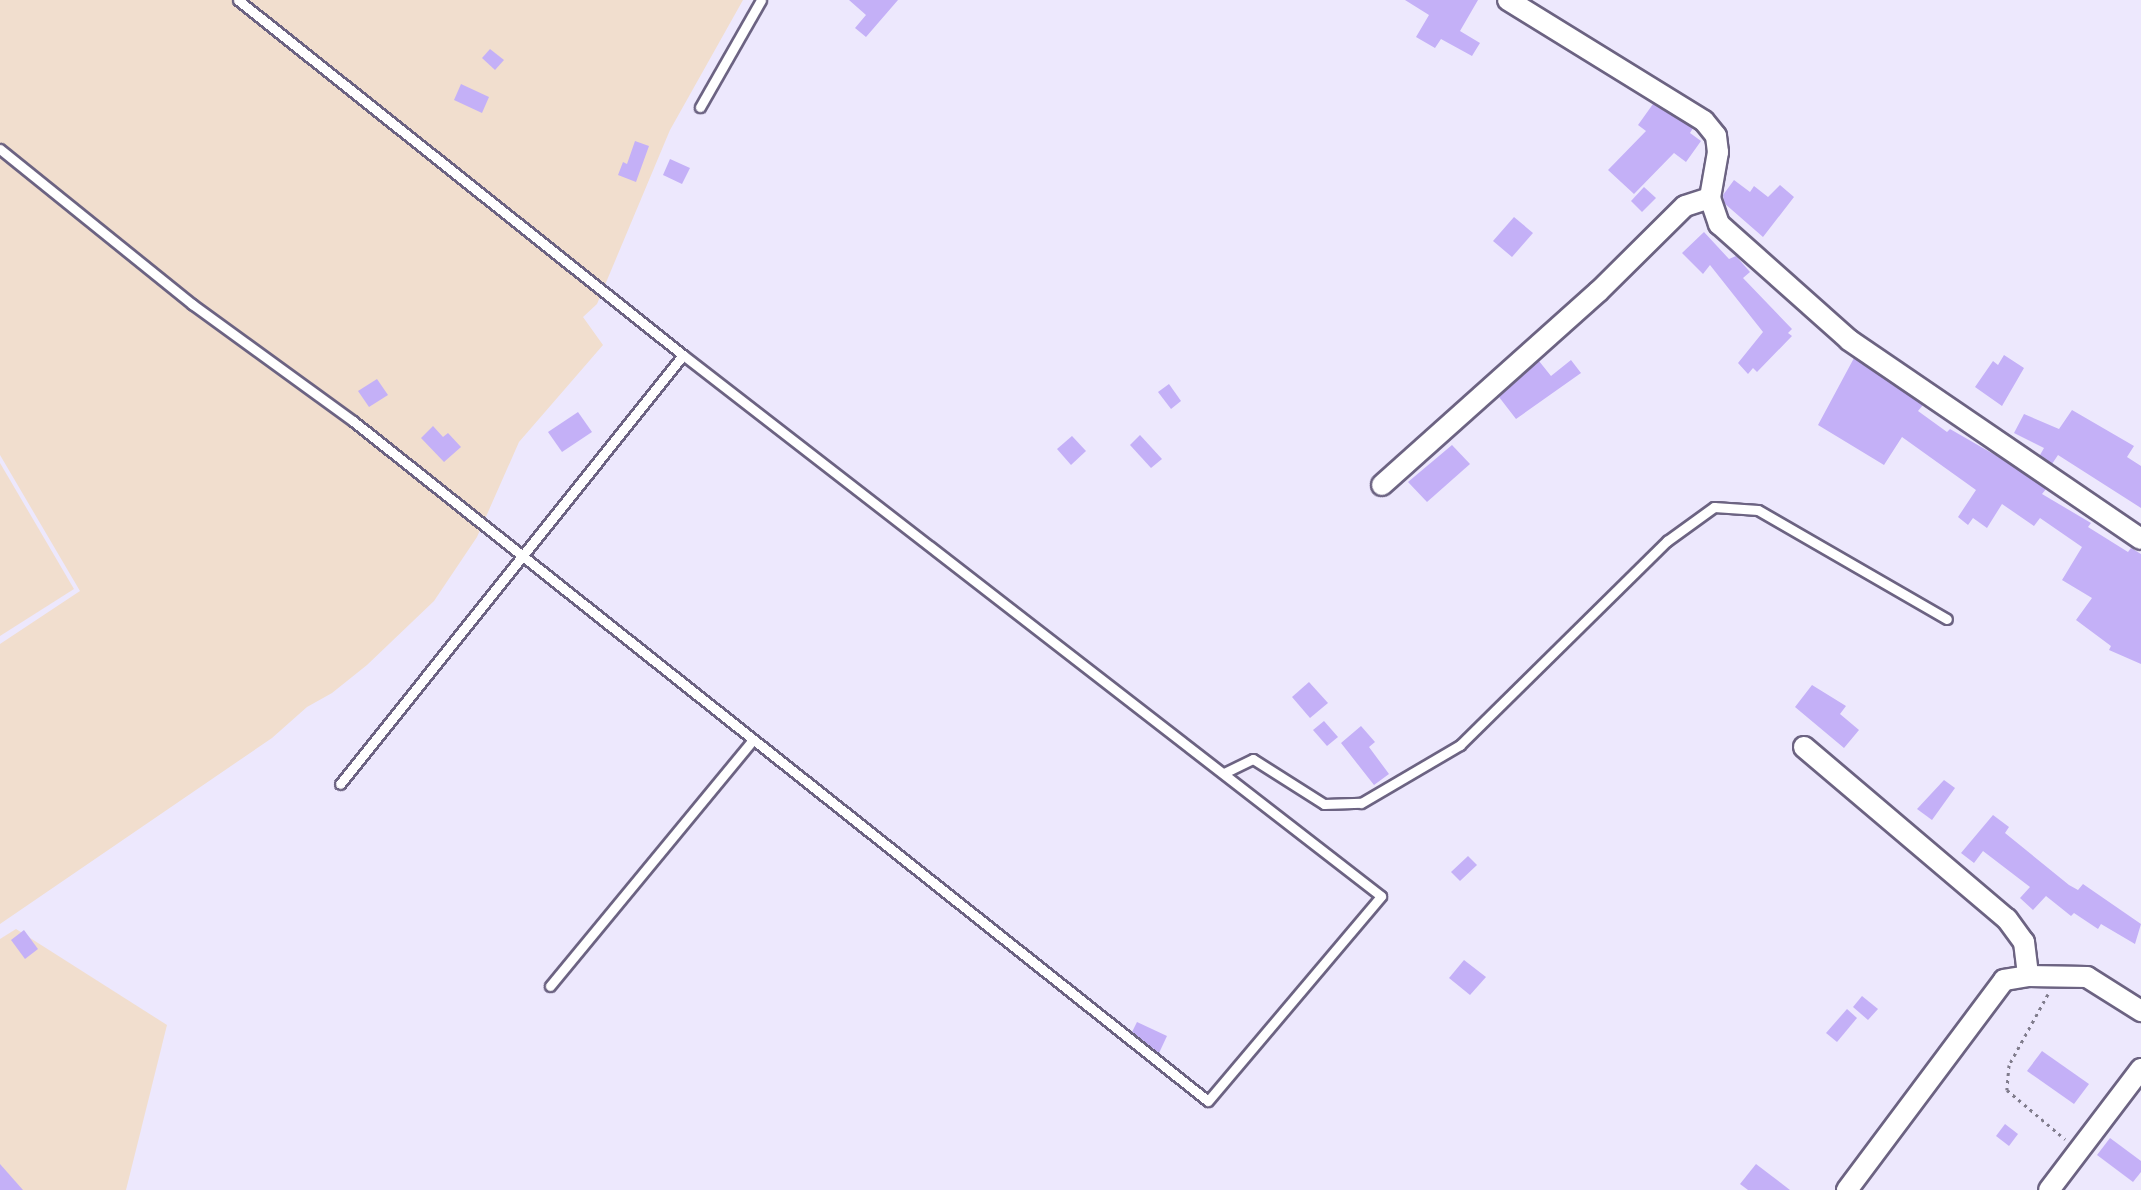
<!DOCTYPE html>
<html>
<head>
<meta charset="utf-8">
<style>
  body { margin:0 }
  #map { position:relative; width:2141px; height:1190px; overflow:hidden; background:#ede8fd; font-family:"Sofia Sans Condensed",sans-serif }
  div>[style] { position:absolute }
  .industrial>* { inset:0; background:#f1dece }
  .building>* { inset:0; background:#c4b0f7 }
  .path>* { height:3px; margin-top:-1.5px; transform-origin:0; background:repeating-linear-gradient(90deg,#807c8c 0 3px,transparent 0 7.5px) }
  .roads { filter:drop-shadow(2px 0 #6c6382) drop-shadow(-2px 0 #6c6382) drop-shadow(0 2px #6c6382) drop-shadow(0 -2px #6c6382) }
  .lane>* { height:9px; margin:-4.5px; padding:0 4.5px; transform-origin:4.5px; border-radius:4.5px; background:#fff }
  .street>* { height:20px; margin:-10px; padding:0 10px; transform-origin:10px; border-radius:10px; background:#fff }
  span { translate:-50% -50%; white-space:nowrap; text-align:center; line-height:1.15; -webkit-text-stroke:4.5px #ede8fd; paint-order:stroke }
</style>
</head>
<body>
<div id="map">
  <div class="industrial">
    <div style="clip-path:polygon(0 0,743px 0,670px 130px,597px 304px,583px 317px,603px 345px,519px 442px,477px 537px,434px 601px,367px 665px,332px 693px,307px 707px,272px 738px,0 924px,0 644px,80px 591px,0 455px)"></div>
    <div style="clip-path:polygon(0 463px,74px 589px,0 636px)"></div>
    <div style="clip-path:polygon(16px 929px,167px 1025px,126px 1190px,0 1190px,0 939px)"></div>
  </div>
  <div class="building">
    <div style="clip-path:polygon(849px 0,898px 0,866px 37px,855px 28px,866px 15px)"></div>
    <div style="clip-path:polygon(1405px 0,1478px 0,1460px 31px,1480px 43px,1472px 56px,1441px 39px,1435px 48px,1416px 37px,1429px 15px)"></div>
    <div style="clip-path:polygon(490px 49px,504px 60px,495px 70px,482px 58px)"></div>
    <div style="clip-path:polygon(461px 84px,489px 97px,482px 113px,454px 100px)"></div>
    <div style="clip-path:polygon(1653px 104px,1693px 128px,1690px 133px,1701px 141px,1686px 162px,1674px 153px,1634px 194px,1608px 170px,1646px 131px,1638px 125px)"></div>
    <div style="clip-path:polygon(635px 141px,649px 146px,636px 182px,618px 175px,623px 162px,627px 164px)"></div>
    <div style="clip-path:polygon(670px 159px,690px 168px,682px 184px,663px 175px)"></div>
    <div style="clip-path:polygon(1734px 180px,1750px 192px,1754px 186px,1768px 197px,1780px 185px,1794px 197px,1763px 237px,1724px 203px,1723px 195px)"></div>
    <div style="clip-path:polygon(1644px 187px,1656px 198px,1642px 212px,1631px 201px)"></div>
    <div style="clip-path:polygon(1514px 217px,1533px 233px,1512px 257px,1493px 241px)"></div>
    <div style="clip-path:polygon(1704px 232px,1729px 259px,1736px 256px,1750px 272px,1743px 278px,1792px 329px,1788px 333px,1792px 336px,1757px 372px,1753px 368px,1748px 374px,1738px 363px,1763px 332px,1710px 265px,1703px 274px,1682px 253px)"></div>
    <div style="clip-path:polygon(2004px 355px,2024px 368px,2002px 406px,1975px 387px,1993px 361px,1998px 365px)"></div>
    <div style="clip-path:polygon(1854px 358px,1923px 405px,1918px 411px,1947px 432px,1950px 429px,2002px 459px,2046px 489px,2042px 494px,2091px 523px,2088px 527px,2128px 552px,2131px 548px,2141px 554px,2141px 664px,2109px 650px,2111px 646px,2076px 620px,2092px 598px,2062px 580px,2082px 547px,2040px 518px,2034px 526px,2002px 504px,1987px 528px,1973px 518px,1968px 525px,1958px 517px,1976px 490px,1902px 437px,1884px 465px,1818px 425px)"></div>
    <div style="clip-path:polygon(1571px 360px,1581px 373px,1516px 419px,1499px 397px,1539px 361px,1551px 376px)"></div>
    <div style="clip-path:polygon(377px 379px,388px 395px,369px 407px,358px 391px)"></div>
    <div style="clip-path:polygon(1169px 384px,1181px 401px,1171px 409px,1158px 392px)"></div>
    <div style="clip-path:polygon(2072px 410px,2134px 446px,2127px 457px,2141px 466px,2141px 508px,2058px 455px,2052px 464px,2040px 455px,2044px 448px,2014px 433px,2024px 414px,2059px 429px)"></div>
    <div style="clip-path:polygon(578px 412px,592px 432px,562px 452px,548px 432px)"></div>
    <div style="clip-path:polygon(433px 426px,443px 437px,448px 433px,461px 447px,444px 462px,421px 438px)"></div>
    <div style="clip-path:polygon(1140px 435px,1162px 459px,1151px 468px,1130px 445px)"></div>
    <div style="clip-path:polygon(1072px 436px,1086px 451px,1071px 465px,1057px 449px)"></div>
    <div style="clip-path:polygon(1452px 445px,1470px 464px,1427px 502px,1408px 482px)"></div>
    <div style="clip-path:polygon(1309px 682px,1328px 703px,1310px 718px,1292px 697px)"></div>
    <div style="clip-path:polygon(1812px 685px,1846px 706px,1840px 714px,1859px 730px,1844px 748px,1795px 707px)"></div>
    <div style="clip-path:polygon(1324px 721px,1338px 737px,1327px 746px,1313px 730px)"></div>
    <div style="clip-path:polygon(1361px 726px,1375px 742px,1369px 747px,1389px 774px,1374px 785px,1341px 743px)"></div>
    <div style="clip-path:polygon(1944px 780px,1955px 788px,1932px 820px,1917px 809px)"></div>
    <div style="clip-path:polygon(1993px 815px,2009px 827px,2005px 833px,2069px 885px,2078px 890px,2083px 884px,2141px 924px,2135px 944px,2101px 924px,2098px 929px,2074px 913px,2071px 916px,2046px 896px,2033px 910px,2020px 898px,2030px 887px,1983px 851px,1974px 863px,1961px 853px)"></div>
    <div style="clip-path:polygon(1468px 856px,1477px 865px,1460px 881px,1451px 872px)"></div>
    <div style="clip-path:polygon(24px 930px,38px 949px,25px 959px,11px 940px)"></div>
    <div style="clip-path:polygon(1464px 960px,1486px 977px,1470px 995px,1449px 978px)"></div>
    <div style="clip-path:polygon(1862px 996px,1878px 1009px,1868px 1020px,1853px 1007px)"></div>
    <div style="clip-path:polygon(1847px 1009px,1857px 1018px,1837px 1042px,1826px 1033px)"></div>
    <div style="clip-path:polygon(1137px 1022px,1167px 1036px,1159px 1053px,1132px 1032px)"></div>
    <div style="clip-path:polygon(2042px 1051px,2089px 1084px,2074px 1104px,2027px 1071px)"></div>
    <div style="clip-path:polygon(2005px 1124px,2018px 1134px,2009px 1146px,1996px 1136px)"></div>
    <div style="clip-path:polygon(2110px 1138px,2141px 1161px,2141px 1172px,2133px 1182px,2097px 1155px)"></div>
    <div style="clip-path:polygon(0 1164px,23px 1190px,0 1190px)"></div>
    <div style="clip-path:polygon(1756px 1164px,1790px 1190px,1748px 1190px,1740px 1184px)"></div>
  </div>
  <div class="path">
    <div style="left:2048px;top:994px;width:81px;rotate:118.8deg"></div>
    <div style="left:2009px;top:1065px;width:25px;rotate:95deg"></div>
    <div style="left:2007px;top:1090px;width:76px;rotate:40.2deg"></div>
  </div>
  <div class="roads">
    <div class="lane">
      <div style="left:238px;top:0;width:569px;rotate:38.58deg"></div>
      <div style="left:683px;top:355px;width:549px;rotate:128.64deg"></div>
      <div style="left:700px;top:107px;width:123px;rotate:-60.3deg"></div>
      <div style="left:0;top:149px;width:247px;rotate:38.9deg"></div>
      <div style="left:192px;top:304px;width:199px;rotate:36deg"></div>
      <div style="left:353px;top:421px;width:1092px;rotate:38.5deg"></div>
      <div style="left:1208px;top:1101px;width:268px;rotate:-49.8deg"></div>
      <div style="left:1381px;top:896px;width:883px;rotate:-142.22deg"></div>
      <div style="left:1224px;top:773px;width:32px;rotate:-26deg"></div>
      <div style="left:1253px;top:759px;width:84px;rotate:32.4deg"></div>
      <div style="left:1324px;top:804px;width:37px;rotate:-2deg"></div>
      <div style="left:1361px;top:803px;width:115px;rotate:-30.4deg"></div>
      <div style="left:1460px;top:745px;width:291px;rotate:-44.6deg"></div>
      <div style="left:1667px;top:541px;width:58px;rotate:-35.9deg"></div>
      <div style="left:1714px;top:507px;width:44px;rotate:3.9deg"></div>
      <div style="left:1758px;top:510px;width:218px;rotate:30deg"></div>
      <div style="left:550px;top:986px;width:319px;rotate:-50.5deg"></div>
    </div>
    <div class="street">
      <div style="left:1508px;top:0;width:230px;rotate:31.7deg"></div>
      <div style="left:1704px;top:121px;width:19px;rotate:51deg"></div>
      <div style="left:1716px;top:136px;width:16px;rotate:83deg"></div>
      <div style="left:1718px;top:152px;width:47px;rotate:99.9deg"></div>
      <div style="left:1710px;top:198px;width:28px;rotate:71deg"></div>
      <div style="left:1719px;top:224px;width:174px;rotate:41.7deg"></div>
      <div style="left:1849px;top:340px;width:353px;rotate:34.3deg"></div>
      <div style="left:1382px;top:485px;width:290px;rotate:-41.8deg"></div>
      <div style="left:1598px;top:292px;width:122px;rotate:-44.7deg"></div>
      <div style="left:1685px;top:206px;width:26px;rotate:-18deg"></div>
      <div style="left:1804px;top:747px;width:266px;rotate:40.3deg"></div>
      <div style="left:2007px;top:919px;width:29px;rotate:54deg"></div>
      <div style="left:2024px;top:942px;width:34px;rotate:83deg"></div>
      <div style="left:1847px;top:1190px;width:262px;rotate:-53.2deg"></div>
      <div style="left:2004px;top:980px;width:24px;rotate:-9deg"></div>
      <div style="left:2028px;top:976px;width:59px;rotate:1deg"></div>
      <div style="left:2087px;top:977px;width:64px;rotate:32.2deg"></div>
      <div style="left:2049px;top:1190px;width:152px;rotate:-52.8deg"></div>
    </div>
  </div>
</div>
</body>
</html>
